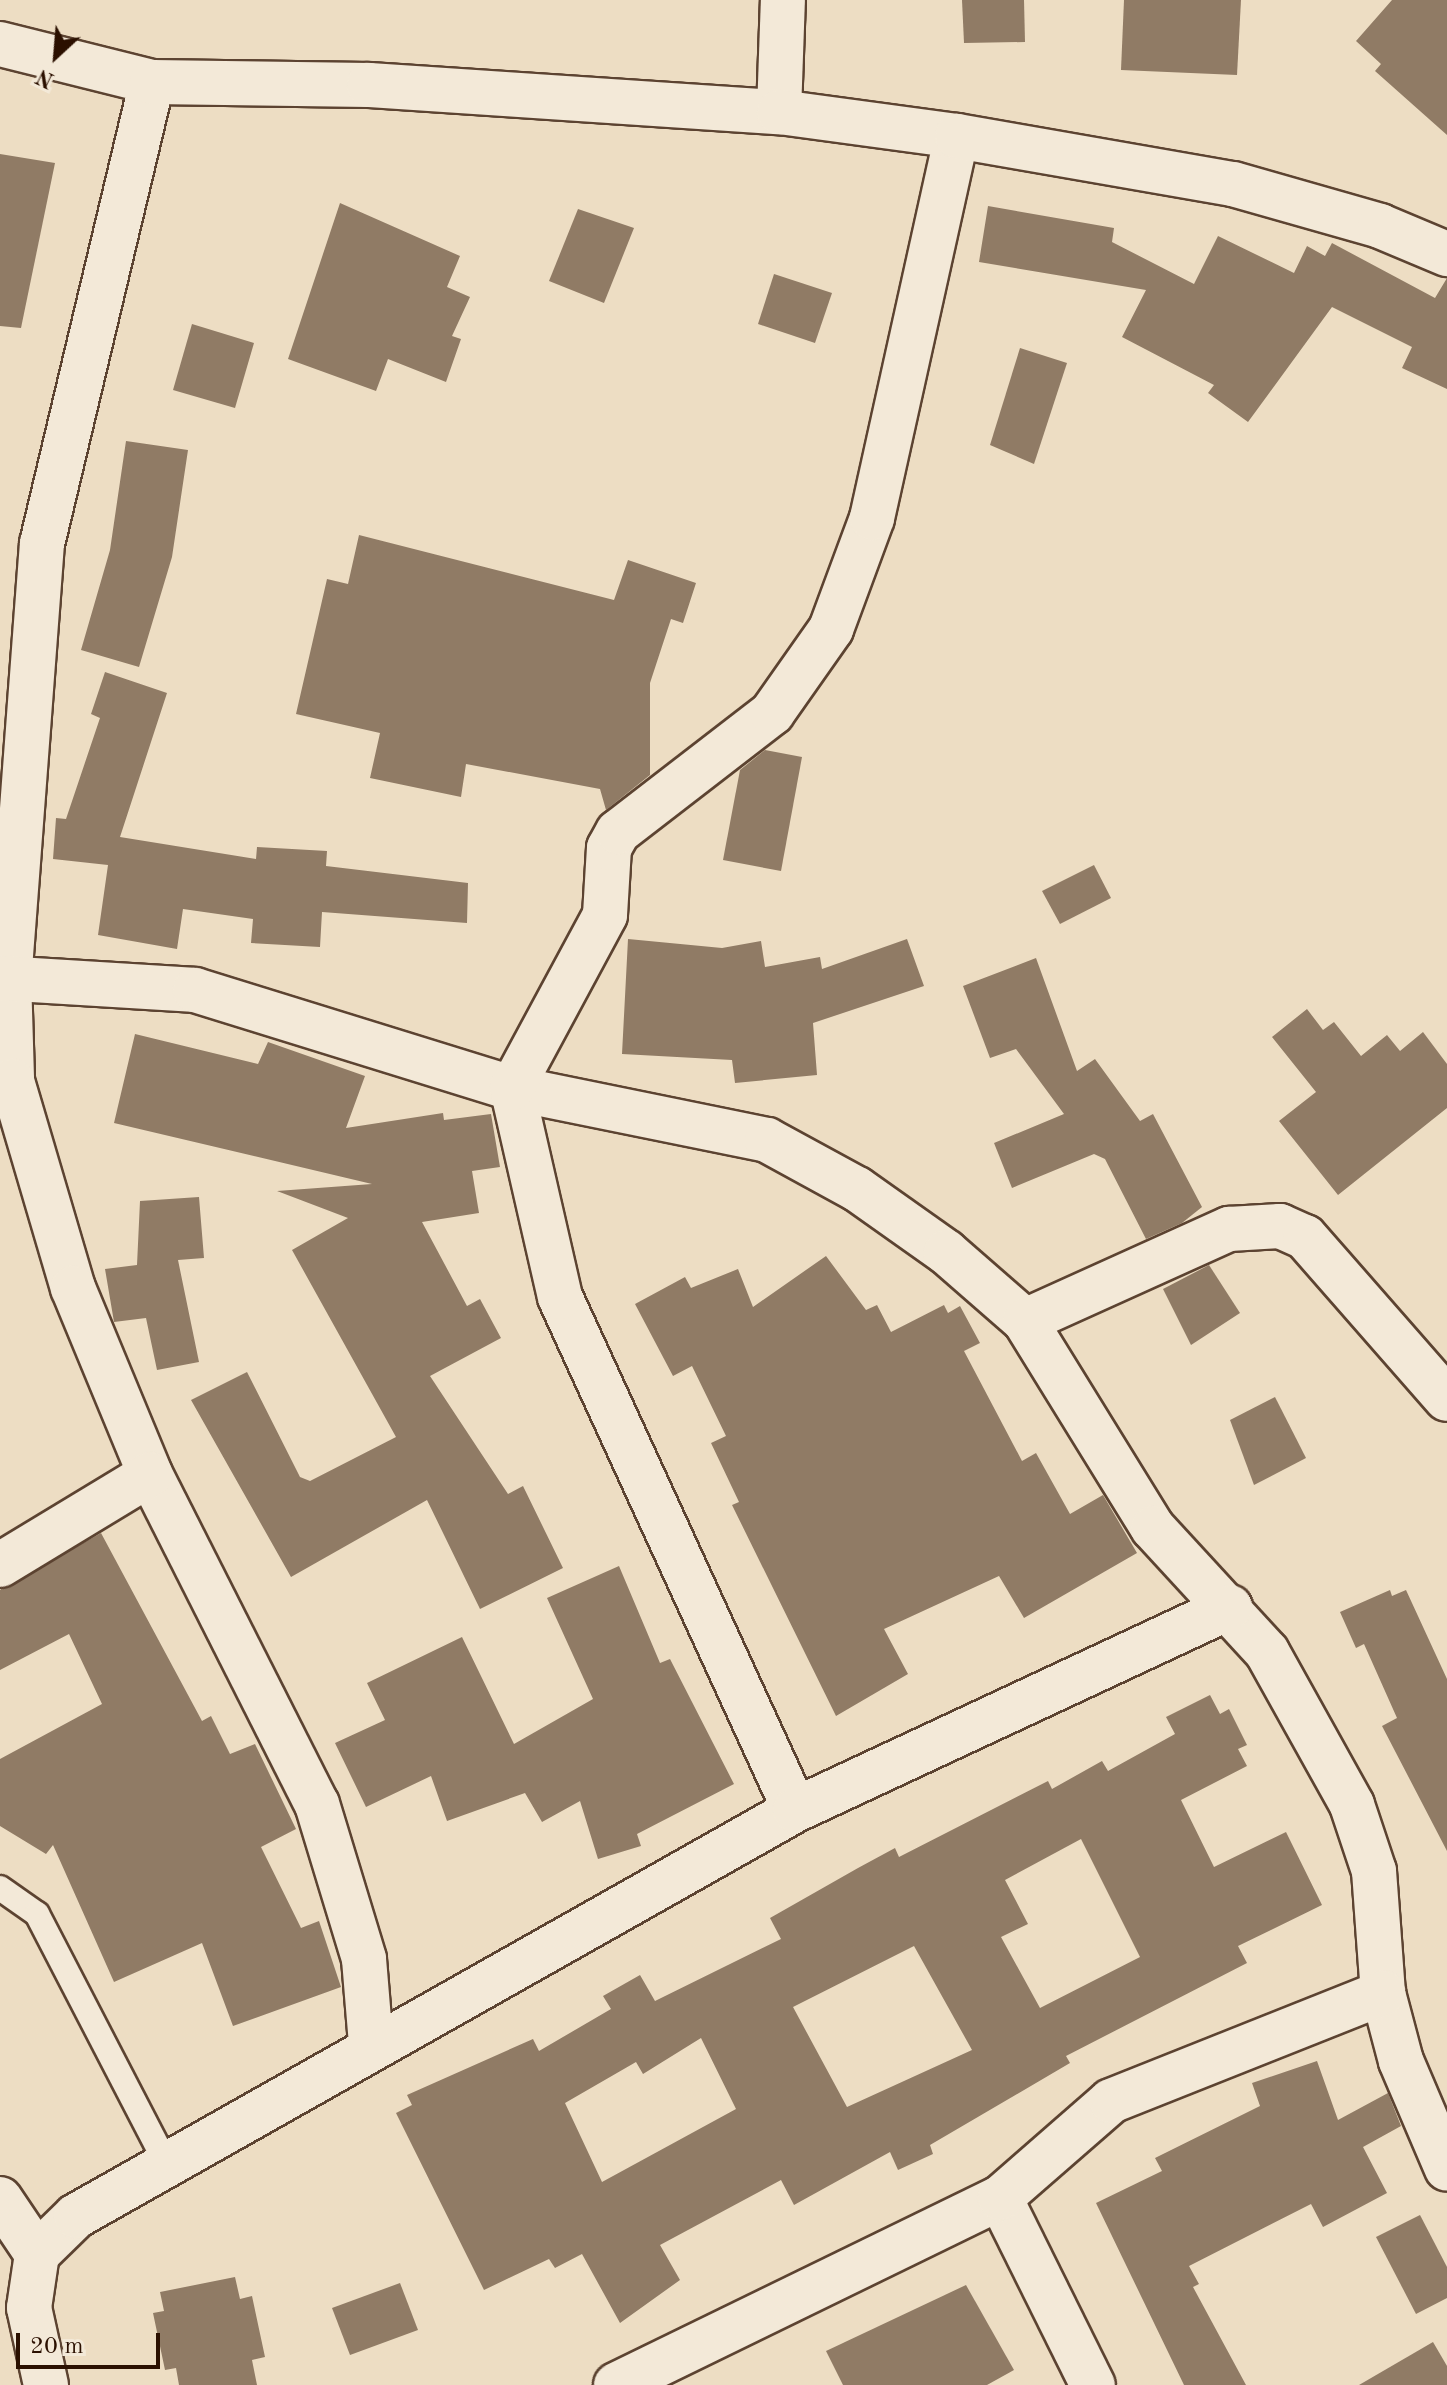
<!DOCTYPE html>
<html>
<head>
<meta charset="utf-8">
<style>
  body { margin:0 }
  #map { position:relative; width:1447px; height:2385px; overflow:hidden; background:#edddc3; font-family:"Old Standard TT",serif }
  div>[style] { position:absolute }
  .building>* { inset:0; background:#907b65 }
  .roads { filter:drop-shadow(2px 0 #5c4331) drop-shadow(-2px 0 #5c4331) drop-shadow(0 2px #5c4331) drop-shadow(0 -2px #5c4331) }
  .service>* { height:24px; margin:-12px; padding:0 12px; transform-origin:12px; border-radius:12px; background:#f3e9d8 }
  .minor>* { height:44px; margin:-22px; padding:0 22px; transform-origin:22px; border-radius:22px; background:#f3e9d8 }
  .tertiary>* { height:44px; margin:-22px; padding:0 22px; transform-origin:22px; border-radius:22px; background:#f3e9d8 }
  span { translate:-50% -50%; white-space:nowrap; text-align:center; line-height:1.15; -webkit-text-stroke:8px #f3e9d8; paint-order:stroke }
  .north { position:absolute; left:16px; top:16px; width:80px; height:80px; -webkit-text-stroke:6px #f3e9d8; paint-order:stroke; rotate:206deg; font-size:22px; font-weight:700; line-height:32px; text-align:center; color:#2b1000 }
  .north::after { content:''; display:block; margin:auto; width:28px; height:36px; background:#2b1000; clip-path:polygon(50% 0,100% 100%,50% 72%,0 100%) }
  .scale { position:absolute; left:16px; top:2333px; width:144px; height:36px; box-sizing:border-box; border:4px solid #2b1000; border-top:0; padding-left:10px; font-size:24px; line-height:28px; white-space:nowrap; color:#2b1000; -webkit-text-stroke:6px #f3e9d8; paint-order:stroke }
</style>
</head>
<body>
<div id="map">
  <div class="building">
    <div style="clip-path:polygon(962px 0,1024px 0,1025px 42px,964px 43px)"></div>
    <div style="clip-path:polygon(1124px 0,1241px 0,1237px 75px,1121px 70px)"></div>
    <div style="clip-path:polygon(1392px 0,1447px 0,1447px 135px,1375px 71px,1381px 64px,1356px 41px)"></div>
    <div style="clip-path:polygon(0 154px,55px 163px,21px 328px,0 326px)"></div>
    <div style="clip-path:polygon(340px 203px,460px 256px,447px 287px,470px 297px,452px 336px,461px 339px,446px 382px,388px 359px,376px 391px,288px 359px)"></div>
    <div style="clip-path:polygon(988px 206px,1114px 228px,1112px 242px,1194px 284px,1218px 236px,1294px 273px,1307px 246px,1325px 256px,1332px 243px,1435px 298px,1447px 278px,1447px 389px,1402px 368px,1412px 347px,1332px 307px,1248px 422px,1208px 393px,1214px 385px,1122px 337px,1146px 290px,979px 262px)"></div>
    <div style="clip-path:polygon(578px 209px,634px 228px,604px 303px,549px 281px)"></div>
    <div style="clip-path:polygon(774px 274px,832px 293px,815px 343px,758px 324px)"></div>
    <div style="clip-path:polygon(192px 324px,254px 343px,235px 408px,173px 390px)"></div>
    <div style="clip-path:polygon(1020px 348px,1067px 363px,1034px 464px,990px 445px)"></div>
    <div style="clip-path:polygon(126px 441px,188px 450px,172px 557px,139px 667px,81px 650px,110px 550px)"></div>
    <div style="clip-path:polygon(359px 535px,614px 600px,628px 560px,696px 583px,683px 623px,671px 619px,650px 683px,650px 775px,606px 810px,600px 789px,466px 764px,461px 797px,370px 778px,380px 733px,296px 714px,327px 579px,348px 584px)"></div>
    <div style="clip-path:polygon(105px 672px,167px 693px,120px 837px,256px 859px,257px 847px,327px 851px,326px 866px,468px 883px,467px 923px,322px 912px,320px 947px,251px 943px,253px 919px,183px 909px,177px 949px,98px 935px,108px 865px,53px 859px,56px 818px,66px 819px,100px 718px,91px 714px)"></div>
    <div style="clip-path:polygon(765px 750px,802px 757px,781px 871px,723px 860px,740px 770px)"></div>
    <div style="clip-path:polygon(1094px 865px,1111px 898px,1060px 924px,1042px 891px)"></div>
    <div style="clip-path:polygon(628px 939px,722px 948px,761px 941px,765px 967px,820px 957px,822px 969px,907px 939px,924px 986px,813px 1023px,817px 1075px,735px 1083px,732px 1060px,622px 1054px)"></div>
    <div style="clip-path:polygon(1036px 958px,1077px 1071px,1095px 1059px,1140px 1121px,1153px 1114px,1202px 1207px,1182px 1223px,1146px 1239px,1105px 1159px,1094px 1154px,1012px 1188px,994px 1143px,1064px 1114px,1016px 1049px,990px 1058px,963px 986px)"></div>
    <div style="clip-path:polygon(1307px 1009px,1323px 1030px,1334px 1022px,1361px 1056px,1387px 1035px,1400px 1051px,1423px 1032px,1447px 1064px,1447px 1108px,1338px 1195px,1279px 1121px,1316px 1092px,1272px 1037px)"></div>
    <div style="clip-path:polygon(135px 1034px,258px 1064px,268px 1042px,365px 1076px,346px 1128px,443px 1113px,444px 1120px,491px 1114px,500px 1167px,472px 1171px,479px 1213px,422px 1222px,467px 1306px,480px 1299px,501px 1338px,430px 1376px,508px 1494px,523px 1486px,563px 1568px,480px 1609px,427px 1500px,291px 1577px,191px 1400px,247px 1372px,300px 1477px,310px 1481px,396px 1437px,292px 1250px,348px 1218px,277px 1191px,372px 1184px,114px 1123px)"></div>
    <div style="clip-path:polygon(199px 1197px,204px 1258px,178px 1260px,199px 1362px,157px 1370px,146px 1318px,114px 1322px,105px 1269px,137px 1265px,140px 1201px)"></div>
    <div style="clip-path:polygon(826px 1256px,866px 1310px,877px 1305px,891px 1332px,944px 1305px,948px 1313px,960px 1306px,980px 1343px,964px 1351px,1022px 1461px,1036px 1453px,1070px 1514px,1103px 1495px,1137px 1553px,1024px 1618px,999px 1576px,884px 1629px,908px 1674px,836px 1716px,732px 1505px,739px 1502px,711px 1443px,726px 1436px,692px 1366px,673px 1376px,635px 1304px,685px 1277px,691px 1288px,738px 1269px,753px 1307px)"></div>
    <div style="clip-path:polygon(1209px 1265px,1240px 1313px,1191px 1345px,1163px 1289px)"></div>
    <div style="clip-path:polygon(1275px 1397px,1306px 1458px,1254px 1485px,1230px 1420px)"></div>
    <div style="clip-path:polygon(101px 1533px,202px 1721px,211px 1716px,230px 1754px,255px 1744px,296px 1829px,261px 1847px,301px 1928px,319px 1921px,341px 1987px,233px 2026px,202px 1943px,114px 1982px,53px 1845px,46px 1854px,0 1826px,0 1759px,102px 1704px,69px 1634px,0 1670px,0 1590px)"></div>
    <div style="clip-path:polygon(619px 1566px,660px 1663px,670px 1659px,734px 1784px,637px 1834px,641px 1846px,598px 1859px,580px 1801px,542px 1822px,525px 1793px,447px 1821px,431px 1776px,366px 1807px,335px 1743px,385px 1720px,367px 1683px,462px 1637px,514px 1744px,593px 1699px,547px 1598px)"></div>
    <div style="clip-path:polygon(1390px 1590px,1392px 1596px,1406px 1590px,1447px 1679px,1447px 1851px,1382px 1726px,1397px 1718px,1364px 1644px,1356px 1648px,1340px 1612px)"></div>
    <div style="clip-path:polygon(evenodd,1210px 1695px,1220px 1714px,1229px 1709px,1247px 1745px,1238px 1749px,1247px 1766px,1181px 1800px,1214px 1867px,1286px 1832px,1322px 1905px,1238px 1946px,1247px 1963px,1066px 2056px,1070px 2063px,930px 2145px,933px 2154px,898px 2170px,890px 2152px,794px 2205px,781px 2180px,660px 2245px,680px 2280px,620px 2323px,582px 2254px,555px 2268px,549px 2259px,484px 2290px,396px 2113px,412px 2105px,407px 2095px,533px 2039px,539px 2051px,611px 2009px,603px 1996px,640px 1975px,655px 2001px,781px 1939px,770px 1918px,858px 1868px,895px 1848px,899px 1857px,1048px 1781px,1052px 1789px,1102px 1761px,1108px 1771px,1175px 1734px,1166px 1717px,1210px 1695px,1081px 1839px,1140px 1957px,1040px 2008px,1001px 1937px,1028px 1924px,1005px 1880px,1081px 1839px,1210px 1695px,914px 1946px,972px 2050px,847px 2107px,793px 2007px,914px 1946px,1210px 1695px,701px 2038px,736px 2109px,602px 2182px,565px 2103px,636px 2062px,643px 2074px,701px 2038px)"></div>
    <div style="clip-path:polygon(1317px 2061px,1338px 2120px,1388px 2093px,1401px 2126px,1363px 2147px,1387px 2193px,1323px 2227px,1311px 2204px,1189px 2266px,1199px 2284px,1193px 2287px,1246px 2385px,1184px 2385px,1096px 2203px,1162px 2171px,1155px 2158px,1260px 2106px,1252px 2083px)"></div>
    <div style="clip-path:polygon(1420px 2215px,1447px 2267px,1447px 2298px,1416px 2314px,1376px 2237px)"></div>
    <div style="clip-path:polygon(235px 2277px,240px 2299px,252px 2296px,265px 2357px,252px 2360px,257px 2385px,179px 2385px,176px 2368px,165px 2370px,153px 2313px,164px 2311px,160px 2292px)"></div>
    <div style="clip-path:polygon(400px 2283px,418px 2330px,350px 2355px,332px 2308px)"></div>
    <div style="clip-path:polygon(966px 2285px,1014px 2370px,987px 2385px,843px 2385px,826px 2351px)"></div>
    <div style="clip-path:polygon(1433px 2342px,1447px 2366px,1447px 2385px,1359px 2385px)"></div>
  </div>
  <div class="roads">
    <div class="service">
      <div style="left:0;top:1888px;width:45px;rotate:35.1deg"></div>
      <div style="left:37px;top:1914px;width:280px;rotate:62.6deg"></div>
    </div>
    <div class="minor">
      <div style="left:152px;top:82px;width:474px;rotate:103.4deg"></div>
      <div style="left:42px;top:543px;width:435px;rotate:94.3deg"></div>
      <div style="left:9px;top:977px;width:104px;rotate:88.3deg"></div>
      <div style="left:12px;top:1081px;width:216px;rotate:73.6deg"></div>
      <div style="left:73px;top:1288px;width:201px;rotate:67.5deg"></div>
      <div style="left:150px;top:1474px;width:370px;rotate:63.2deg"></div>
      <div style="left:317px;top:1804px;width:162px;rotate:73.1deg"></div>
      <div style="left:364px;top:1959px;width:86px;rotate:85.3deg"></div>
      <div style="left:779px;top:112px;width:112px;rotate:-88deg"></div>
      <div style="left:0;top:978px;width:195px;rotate:3.5deg"></div>
      <div style="left:195px;top:990px;width:332px;rotate:17.2deg"></div>
      <div style="left:512px;top:1088px;width:260px;rotate:11.5deg"></div>
      <div style="left:767px;top:1140px;width:102px;rotate:28.6deg"></div>
      <div style="left:857px;top:1189px;width:109px;rotate:35.3deg"></div>
      <div style="left:946px;top:1252px;width:105px;rotate:41.1deg"></div>
      <div style="left:1025px;top:1321px;width:243px;rotate:58.3deg"></div>
      <div style="left:1153px;top:1528px;width:168px;rotate:47.4deg"></div>
      <div style="left:1267px;top:1652px;width:175px;rotate:60.9deg"></div>
      <div style="left:1352px;top:1805px;width:70px;rotate:71.6deg"></div>
      <div style="left:1374px;top:1871px;width:122px;rotate:85.8deg"></div>
      <div style="left:1383px;top:1993px;width:70px;rotate:75.2deg"></div>
      <div style="left:1401px;top:2061px;width:117px;rotate:66.9deg"></div>
      <div style="left:1025px;top:1321px;width:224px;rotate:-24.3deg"></div>
      <div style="left:1229px;top:1229px;width:51px;rotate:-3.4deg"></div>
      <div style="left:1280px;top:1226px;width:27px;rotate:24deg"></div>
      <div style="left:1305px;top:1237px;width:215px;rotate:48.8deg"></div>
      <div style="left:0;top:1565px;width:175px;rotate:-31.2deg"></div>
      <div style="left:795px;top:1810px;width:564px;rotate:-114.61deg"></div>
      <div style="left:560px;top:1297px;width:214px;rotate:-102.9deg"></div>
      <div style="left:512px;top:1088px;width:196px;rotate:-61.7deg"></div>
      <div style="left:605px;top:915px;width:67px;rotate:-86.6deg"></div>
      <div style="left:609px;top:848px;width:18px;rotate:-61deg"></div>
      <div style="left:618px;top:832px;width:195px;rotate:-37.7deg"></div>
      <div style="left:772px;top:713px;width:103px;rotate:-54.9deg"></div>
      <div style="left:831px;top:629px;width:118px;rotate:-69.7deg"></div>
      <div style="left:872px;top:518px;width:391px;rotate:-77.5deg"></div>
      <div style="left:1000px;top:2198px;width:209px;rotate:63.6deg"></div>
      <div style="left:0;top:2199px;width:66px;rotate:56.1deg"></div>
      <div style="left:46px;top:2385px;width:79px;rotate:-102.4deg"></div>
      <div style="left:29px;top:2308px;width:55px;rotate:-81.6deg"></div>
      <div style="left:37px;top:2254px;width:54px;rotate:-44.3deg"></div>
      <div style="left:76px;top:2216px;width:826px;rotate:-29.45deg"></div>
      <div style="left:795px;top:1810px;width:480px;rotate:-25deg"></div>
      <div style="left:616px;top:2385px;width:427px;rotate:-26deg"></div>
      <div style="left:1000px;top:2198px;width:147px;rotate:-41.1deg"></div>
      <div style="left:1111px;top:2101px;width:293px;rotate:-21.7deg"></div>
    </div>
    <div class="tertiary">
      <div style="left:0;top:44px;width:157px;rotate:14deg"></div>
      <div style="left:152px;top:82px;width:217px;rotate:0.8deg"></div>
      <div style="left:369px;top:85px;width:411px;rotate:3.8deg"></div>
      <div style="left:779px;top:112px;width:180px;rotate:7.7deg"></div>
      <div style="left:957px;top:136px;width:280px;rotate:9.9deg"></div>
      <div style="left:1233px;top:184px;width:153px;rotate:15.9deg"></div>
      <div style="left:1380px;top:226px;width:73px;rotate:22.7deg"></div>
    </div>
  </div>
  <div class="north">N</div>
  <div class="scale">20 m</div>
</div>
</body>
</html>
